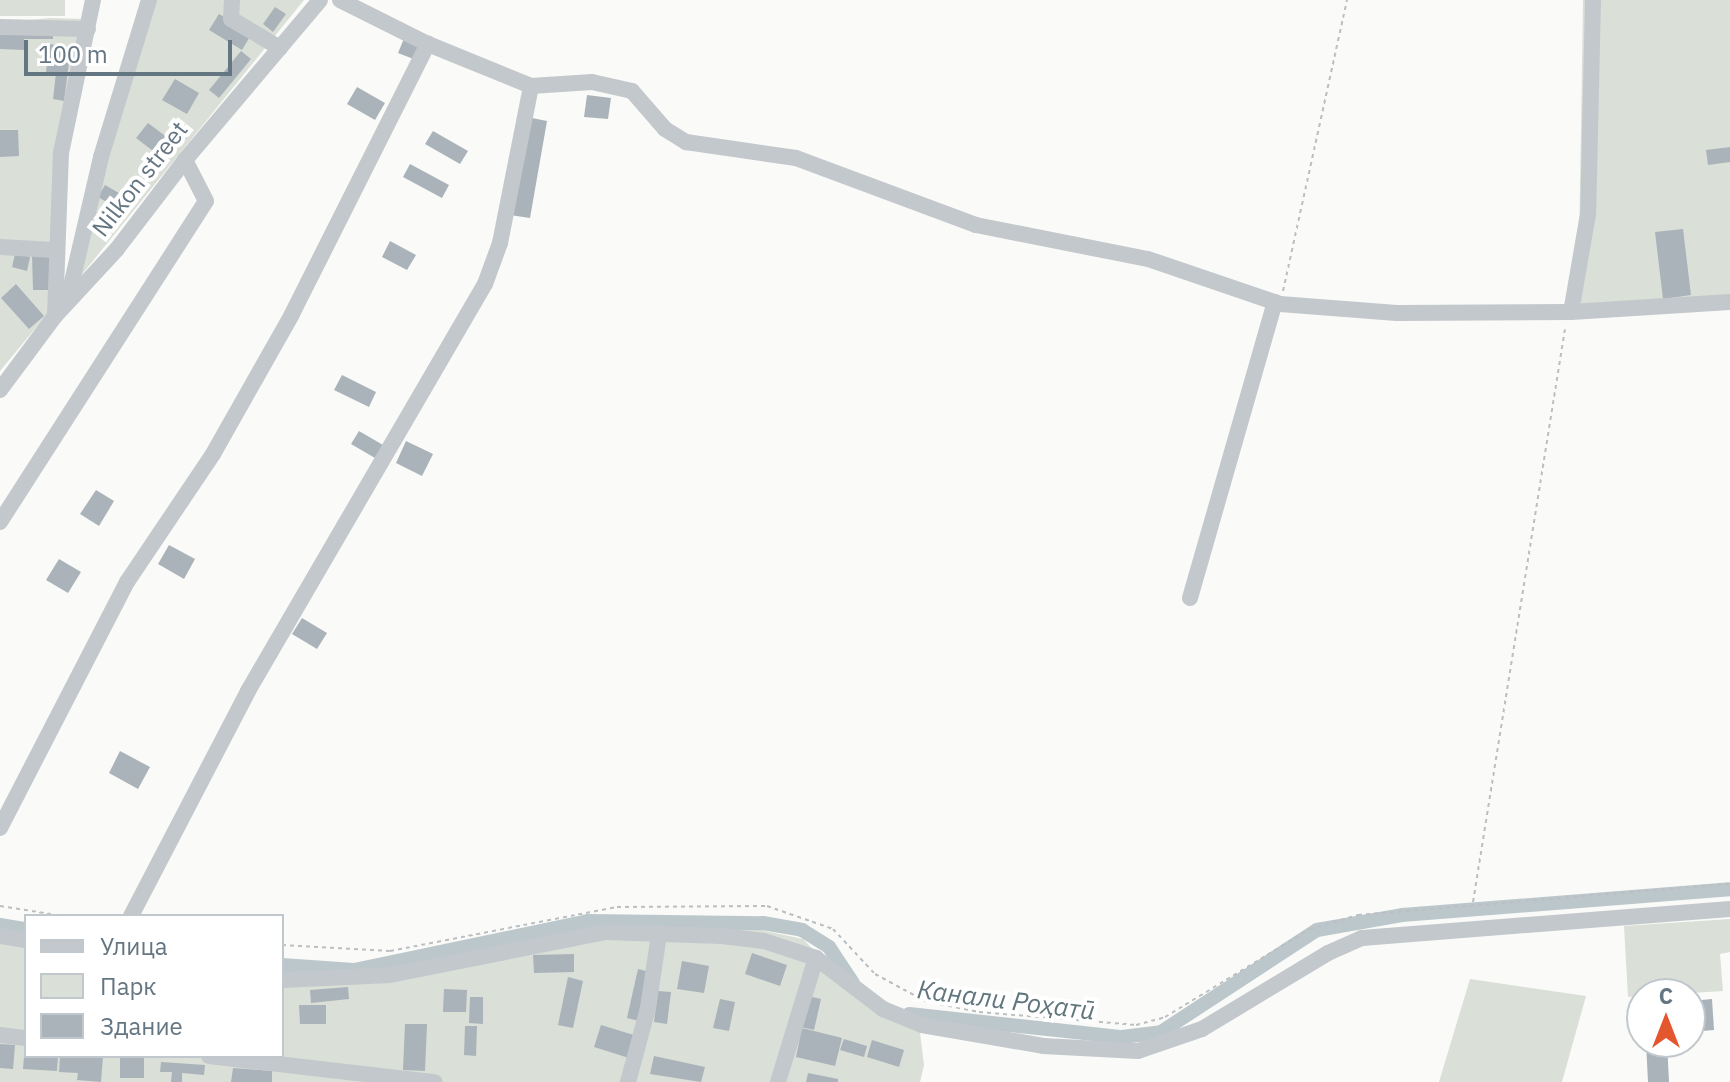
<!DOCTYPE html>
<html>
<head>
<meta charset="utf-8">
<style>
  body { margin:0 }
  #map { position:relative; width:1730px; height:1082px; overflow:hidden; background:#fafaf8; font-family:"IBM Plex Sans",sans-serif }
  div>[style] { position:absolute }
  .green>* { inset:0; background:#dadfd7 }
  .canal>* { height:14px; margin:-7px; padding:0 7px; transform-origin:7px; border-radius:7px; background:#bbc7cb }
  .building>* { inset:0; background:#aab3b9 }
  .path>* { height:2px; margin-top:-1px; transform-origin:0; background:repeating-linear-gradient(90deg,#bbbfc2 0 4px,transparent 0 8px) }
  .minor>* { height:16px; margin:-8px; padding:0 8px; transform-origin:8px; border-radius:8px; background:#c3c8cc }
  span { translate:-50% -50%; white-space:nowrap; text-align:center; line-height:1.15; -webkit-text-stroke:8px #fff; paint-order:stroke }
  .street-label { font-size:24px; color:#657683 }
  .water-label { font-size:26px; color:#60757c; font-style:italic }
  .legend { position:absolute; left:24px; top:914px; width:260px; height:144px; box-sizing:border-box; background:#fff; border:2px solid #c1c8cd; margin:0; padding:10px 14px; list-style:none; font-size:24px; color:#657683 }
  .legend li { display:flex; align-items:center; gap:16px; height:40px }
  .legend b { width:40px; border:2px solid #c1c8cd }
  .north { position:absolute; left:1626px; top:978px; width:80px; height:80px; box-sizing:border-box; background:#fff; border:2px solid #c1c8cd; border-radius:50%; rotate:0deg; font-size:22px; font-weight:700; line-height:32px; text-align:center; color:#657683 }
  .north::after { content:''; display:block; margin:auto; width:28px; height:36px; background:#e4572e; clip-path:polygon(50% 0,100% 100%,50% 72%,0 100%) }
  .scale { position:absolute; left:24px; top:40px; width:208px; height:36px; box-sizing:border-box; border:4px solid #657683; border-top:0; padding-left:10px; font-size:24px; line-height:28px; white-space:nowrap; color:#657683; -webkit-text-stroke:6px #fff; paint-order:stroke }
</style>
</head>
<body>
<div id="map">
  <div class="green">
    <div style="clip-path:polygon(0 0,65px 0,65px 16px,0 16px)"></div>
    <div style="clip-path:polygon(141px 0,304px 0,75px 283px,86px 194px)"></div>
    <div style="clip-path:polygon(1583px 0,1730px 0,1730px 296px,1578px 313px)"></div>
    <div style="clip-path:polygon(49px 18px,86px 19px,53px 193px,48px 313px,0 371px,0 23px)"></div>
    <div style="clip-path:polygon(1730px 919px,1730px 952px,1720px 954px,1723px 991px,1628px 997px,1624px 926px)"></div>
    <div style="clip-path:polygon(747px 927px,803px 939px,849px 987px,919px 1025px,924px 1065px,920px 1082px,0 1082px,0 931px,26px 935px,26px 1056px,282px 1056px,282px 974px,352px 977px,573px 928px)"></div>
    <div style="clip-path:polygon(1470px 979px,1586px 996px,1562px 1082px,1439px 1082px)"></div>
  </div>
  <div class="canal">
    <div style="left:0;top:925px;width:26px;rotate:9deg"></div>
    <div style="left:282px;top:965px;width:72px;rotate:4deg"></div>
    <div style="left:354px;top:970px;width:239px;rotate:-11.8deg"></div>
    <div style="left:588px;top:921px;width:175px;rotate:0.7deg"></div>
    <div style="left:763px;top:923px;width:40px;rotate:10deg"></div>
    <div style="left:802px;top:930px;width:32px;rotate:32deg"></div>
    <div style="left:829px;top:947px;width:43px;rotate:56.3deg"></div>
    <div style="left:909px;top:1014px;width:214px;rotate:6.2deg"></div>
    <div style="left:1122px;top:1037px;width:39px;rotate:-7deg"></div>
    <div style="left:1161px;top:1032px;width:186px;rotate:-33.2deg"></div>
    <div style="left:1317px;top:930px;width:86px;rotate:-10deg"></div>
    <div style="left:1402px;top:915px;width:329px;rotate:-4.5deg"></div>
  </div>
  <div class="building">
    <div style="clip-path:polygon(275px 7px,286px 14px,273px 32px,263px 24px)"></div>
    <div style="clip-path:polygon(219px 14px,252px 33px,242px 50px,209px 30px)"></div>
    <div style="clip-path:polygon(0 29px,53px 30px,53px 39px,24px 39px,24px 50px,0 49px)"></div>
    <div style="clip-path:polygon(405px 36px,423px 43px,416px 60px,398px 53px)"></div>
    <div style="clip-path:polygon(49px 44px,71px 47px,64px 101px,53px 99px,56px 73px,46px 72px)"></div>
    <div style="clip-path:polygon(241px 51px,251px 59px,219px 98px,209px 90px)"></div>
    <div style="clip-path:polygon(175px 79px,199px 93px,187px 114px,162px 100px)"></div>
    <div style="clip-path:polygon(357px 87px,385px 103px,375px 120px,347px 104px)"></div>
    <div style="clip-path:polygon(587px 95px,611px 98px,608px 119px,584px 117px)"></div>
    <div style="clip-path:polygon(527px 117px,547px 121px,530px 218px,510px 215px)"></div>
    <div style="clip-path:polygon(148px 123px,168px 138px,180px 123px,189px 129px,165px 160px,136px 138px)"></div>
    <div style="clip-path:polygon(0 130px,18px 130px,19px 156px,0 157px)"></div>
    <div style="clip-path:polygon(433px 131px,468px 151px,460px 164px,425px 144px)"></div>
    <div style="clip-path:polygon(1730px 147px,1730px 162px,1708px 165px,1706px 150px)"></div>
    <div style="clip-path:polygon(410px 164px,449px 185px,442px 198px,403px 177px)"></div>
    <div style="clip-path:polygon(105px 185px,131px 200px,124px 212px,98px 197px)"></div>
    <div style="clip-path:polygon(1683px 229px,1691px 295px,1663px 299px,1655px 232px)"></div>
    <div style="clip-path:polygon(390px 241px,416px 255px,407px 270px,382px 257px)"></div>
    <div style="clip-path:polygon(15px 254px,30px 257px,27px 271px,12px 267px)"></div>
    <div style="clip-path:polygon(32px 255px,50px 255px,51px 290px,33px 290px)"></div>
    <div style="clip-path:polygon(16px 284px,44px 316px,29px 329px,1px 298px)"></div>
    <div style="clip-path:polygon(342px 375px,376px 392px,369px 407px,334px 390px)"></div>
    <div style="clip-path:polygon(359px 431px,383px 445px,375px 458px,351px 444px)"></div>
    <div style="clip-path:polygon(406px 441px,433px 454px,422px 476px,396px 463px)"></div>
    <div style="clip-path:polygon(96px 490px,114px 501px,99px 526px,80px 514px)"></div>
    <div style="clip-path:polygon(169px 545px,195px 559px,184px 579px,158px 564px)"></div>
    <div style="clip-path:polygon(59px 559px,81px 572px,68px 593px,46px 580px)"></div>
    <div style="clip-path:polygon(302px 618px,327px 633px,317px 649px,292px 634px)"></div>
    <div style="clip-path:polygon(120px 751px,150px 767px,138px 789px,109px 773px)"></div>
    <div style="clip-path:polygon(752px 953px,787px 965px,780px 986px,745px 974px)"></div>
    <div style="clip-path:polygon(574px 954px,574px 972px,534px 973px,533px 955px)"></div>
    <div style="clip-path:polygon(682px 961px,709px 966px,704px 993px,677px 989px)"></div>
    <div style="clip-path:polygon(638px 969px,650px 972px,639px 1021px,627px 1018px)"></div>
    <div style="clip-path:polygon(568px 977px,583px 981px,573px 1028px,558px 1025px)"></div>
    <div style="clip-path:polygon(1666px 984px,1667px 994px,1643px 994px,1643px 985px)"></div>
    <div style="clip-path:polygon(348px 987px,349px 999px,311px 1003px,310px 990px)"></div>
    <div style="clip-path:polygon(444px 989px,467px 990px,466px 1012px,443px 1012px)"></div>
    <div style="clip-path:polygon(658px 991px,671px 992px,667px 1024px,654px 1022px)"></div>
    <div style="clip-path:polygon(808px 996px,821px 999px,814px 1030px,801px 1027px)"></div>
    <div style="clip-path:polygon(470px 997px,483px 997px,483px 1024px,469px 1023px)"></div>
    <div style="clip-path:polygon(720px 999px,735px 1002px,729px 1031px,713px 1028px)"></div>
    <div style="clip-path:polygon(1712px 999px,1714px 1030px,1690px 1032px,1690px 1001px)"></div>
    <div style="clip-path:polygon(299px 1005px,326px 1005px,326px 1024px,300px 1024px)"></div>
    <div style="clip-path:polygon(405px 1024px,427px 1024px,425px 1071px,403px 1070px)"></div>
    <div style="clip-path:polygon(601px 1025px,637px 1036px,629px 1058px,594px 1047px)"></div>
    <div style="clip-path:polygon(465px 1026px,477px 1026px,476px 1056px,464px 1055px)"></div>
    <div style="clip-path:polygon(802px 1028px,842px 1038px,835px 1066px,796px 1057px)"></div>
    <div style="clip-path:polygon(844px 1039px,867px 1046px,864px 1057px,840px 1050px)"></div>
    <div style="clip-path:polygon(872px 1040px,904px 1050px,899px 1067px,867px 1057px)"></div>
    <div style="clip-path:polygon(1646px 1042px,1667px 1042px,1669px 1082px,1648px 1082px)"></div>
    <div style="clip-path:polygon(0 1044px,15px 1045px,13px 1069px,0 1068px)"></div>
    <div style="clip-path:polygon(24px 1056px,58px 1056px,57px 1071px,23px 1069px)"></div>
    <div style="clip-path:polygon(60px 1056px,103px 1056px,101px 1082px,77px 1080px,78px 1073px,59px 1072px)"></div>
    <div style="clip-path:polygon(120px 1056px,144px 1057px,144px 1078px,120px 1078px)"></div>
    <div style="clip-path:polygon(654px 1056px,705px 1067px,701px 1082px,650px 1074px)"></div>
    <div style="clip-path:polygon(161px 1062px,205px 1065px,204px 1075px,182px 1073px,182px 1082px,171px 1082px,172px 1072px,160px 1072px)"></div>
    <div style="clip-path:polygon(233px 1068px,272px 1071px,272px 1082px,231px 1082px)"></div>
    <div style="clip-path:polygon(808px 1073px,838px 1079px,838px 1082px,806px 1082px)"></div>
  </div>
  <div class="path">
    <div style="left:1283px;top:291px;width:298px;rotate:-77.6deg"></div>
    <div style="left:1473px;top:902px;width:580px;rotate:-80.88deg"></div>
    <div style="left:0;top:906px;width:64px;rotate:9deg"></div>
    <div style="left:282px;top:945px;width:108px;rotate:3.2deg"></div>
    <div style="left:390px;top:951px;width:231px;rotate:-11deg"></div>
    <div style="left:617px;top:907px;width:150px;rotate:-0.4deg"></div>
    <div style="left:767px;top:906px;width:70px;rotate:19.2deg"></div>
    <div style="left:833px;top:929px;width:62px;rotate:47deg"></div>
    <div style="left:875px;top:974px;width:57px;rotate:28.4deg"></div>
    <div style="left:925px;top:1001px;width:55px;rotate:11.5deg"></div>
    <div style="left:979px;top:1012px;width:158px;rotate:4.7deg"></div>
    <div style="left:1136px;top:1025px;width:30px;rotate:-15deg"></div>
    <div style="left:1165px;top:1017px;width:170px;rotate:-31.3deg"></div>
    <div style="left:1310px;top:929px;width:50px;rotate:-16.3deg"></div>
    <div style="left:1358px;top:915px;width:373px;rotate:-4.8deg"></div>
  </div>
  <div class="minor">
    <div style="left:232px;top:0;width:19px;rotate:93deg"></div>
    <div style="left:231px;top:19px;width:57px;rotate:30.6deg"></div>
    <div style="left:340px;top:0;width:98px;rotate:26.6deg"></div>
    <div style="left:428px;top:44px;width:111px;rotate:22.2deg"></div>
    <div style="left:531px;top:86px;width:61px;rotate:-3.8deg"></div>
    <div style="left:592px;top:82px;width:41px;rotate:12.7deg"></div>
    <div style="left:632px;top:91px;width:50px;rotate:49deg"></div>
    <div style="left:665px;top:129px;width:25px;rotate:32deg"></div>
    <div style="left:686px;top:142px;width:111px;rotate:8.3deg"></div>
    <div style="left:796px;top:158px;width:192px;rotate:20.4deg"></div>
    <div style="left:976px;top:225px;width:175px;rotate:11.2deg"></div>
    <div style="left:1148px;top:259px;width:139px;rotate:18.8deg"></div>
    <div style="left:1280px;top:304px;width:117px;rotate:4.4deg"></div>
    <div style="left:1397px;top:313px;width:174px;rotate:-0.3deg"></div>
    <div style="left:1593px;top:0;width:214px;rotate:91.3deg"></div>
    <div style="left:1588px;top:214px;width:99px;rotate:99.8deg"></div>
    <div style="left:1571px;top:312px;width:159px;rotate:-3.6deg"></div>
    <div style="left:0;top:27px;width:88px;rotate:1.3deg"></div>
    <div style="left:0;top:247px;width:54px;rotate:3.2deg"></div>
    <div style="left:68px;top:299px;width:146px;rotate:-76.9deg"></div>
    <div style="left:101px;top:157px;width:164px;rotate:-73deg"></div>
    <div style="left:55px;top:316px;width:163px;rotate:-87.9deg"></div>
    <div style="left:61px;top:153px;width:156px;rotate:-78.2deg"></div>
    <div style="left:0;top:390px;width:92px;rotate:-53.4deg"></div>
    <div style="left:55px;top:316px;width:91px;rotate:-47.2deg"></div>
    <div style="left:117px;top:249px;width:112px;rotate:-52.6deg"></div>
    <div style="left:185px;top:160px;width:209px;rotate:-49.8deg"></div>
    <div style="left:0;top:522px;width:381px;rotate:-57.3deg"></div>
    <div style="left:206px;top:201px;width:46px;rotate:-117.1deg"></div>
    <div style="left:1190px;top:598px;width:308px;rotate:-74deg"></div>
    <div style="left:0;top:828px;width:277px;rotate:-62.7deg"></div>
    <div style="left:127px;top:582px;width:154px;rotate:-56.1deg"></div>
    <div style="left:213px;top:454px;width:159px;rotate:-60.5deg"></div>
    <div style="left:291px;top:316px;width:305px;rotate:-63.3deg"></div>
    <div style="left:131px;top:916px;width:254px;rotate:-62.5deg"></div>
    <div style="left:248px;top:691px;width:471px;rotate:-59.8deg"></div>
    <div style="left:485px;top:284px;width:44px;rotate:-69.9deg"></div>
    <div style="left:500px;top:243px;width:160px;rotate:-78.8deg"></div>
    <div style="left:0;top:936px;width:26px;rotate:9deg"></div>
    <div style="left:282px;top:980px;width:108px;rotate:-2.7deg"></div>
    <div style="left:390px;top:975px;width:220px;rotate:-11.3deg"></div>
    <div style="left:606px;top:932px;width:116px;rotate:2deg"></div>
    <div style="left:722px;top:936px;width:42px;rotate:6.8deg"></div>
    <div style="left:764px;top:941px;width:55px;rotate:18.1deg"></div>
    <div style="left:816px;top:958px;width:84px;rotate:37.3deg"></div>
    <div style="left:883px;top:1009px;width:42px;rotate:22.3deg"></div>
    <div style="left:922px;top:1025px;width:123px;rotate:9.8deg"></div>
    <div style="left:1043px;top:1046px;width:95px;rotate:3deg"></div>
    <div style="left:1138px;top:1051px;width:68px;rotate:-19deg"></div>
    <div style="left:1202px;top:1029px;width:147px;rotate:-31.1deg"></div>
    <div style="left:1328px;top:953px;width:37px;rotate:-24deg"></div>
    <div style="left:1362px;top:938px;width:369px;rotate:-4.5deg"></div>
    <div style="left:0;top:1035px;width:26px;rotate:7deg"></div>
    <div style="left:209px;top:1056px;width:227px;rotate:6.6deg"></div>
    <div style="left:628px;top:1082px;width:77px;rotate:-74.9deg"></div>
    <div style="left:648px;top:1008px;width:75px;rotate:-81.5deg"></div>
    <div style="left:778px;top:1082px;width:130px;rotate:-73deg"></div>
  </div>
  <div class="street-label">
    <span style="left:140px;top:179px;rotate:-52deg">Nilkon street</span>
  </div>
  <div class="water-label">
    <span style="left:1006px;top:1000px;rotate:7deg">Канали Роҳатӣ</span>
  </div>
  <ul class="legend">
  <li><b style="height:10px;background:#c3c8cc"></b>Улица</li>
  <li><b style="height:22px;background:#dadfd7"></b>Парк</li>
  <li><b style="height:22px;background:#aab3b9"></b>Здание</li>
  </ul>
  <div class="north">С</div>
  <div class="scale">100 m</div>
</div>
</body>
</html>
